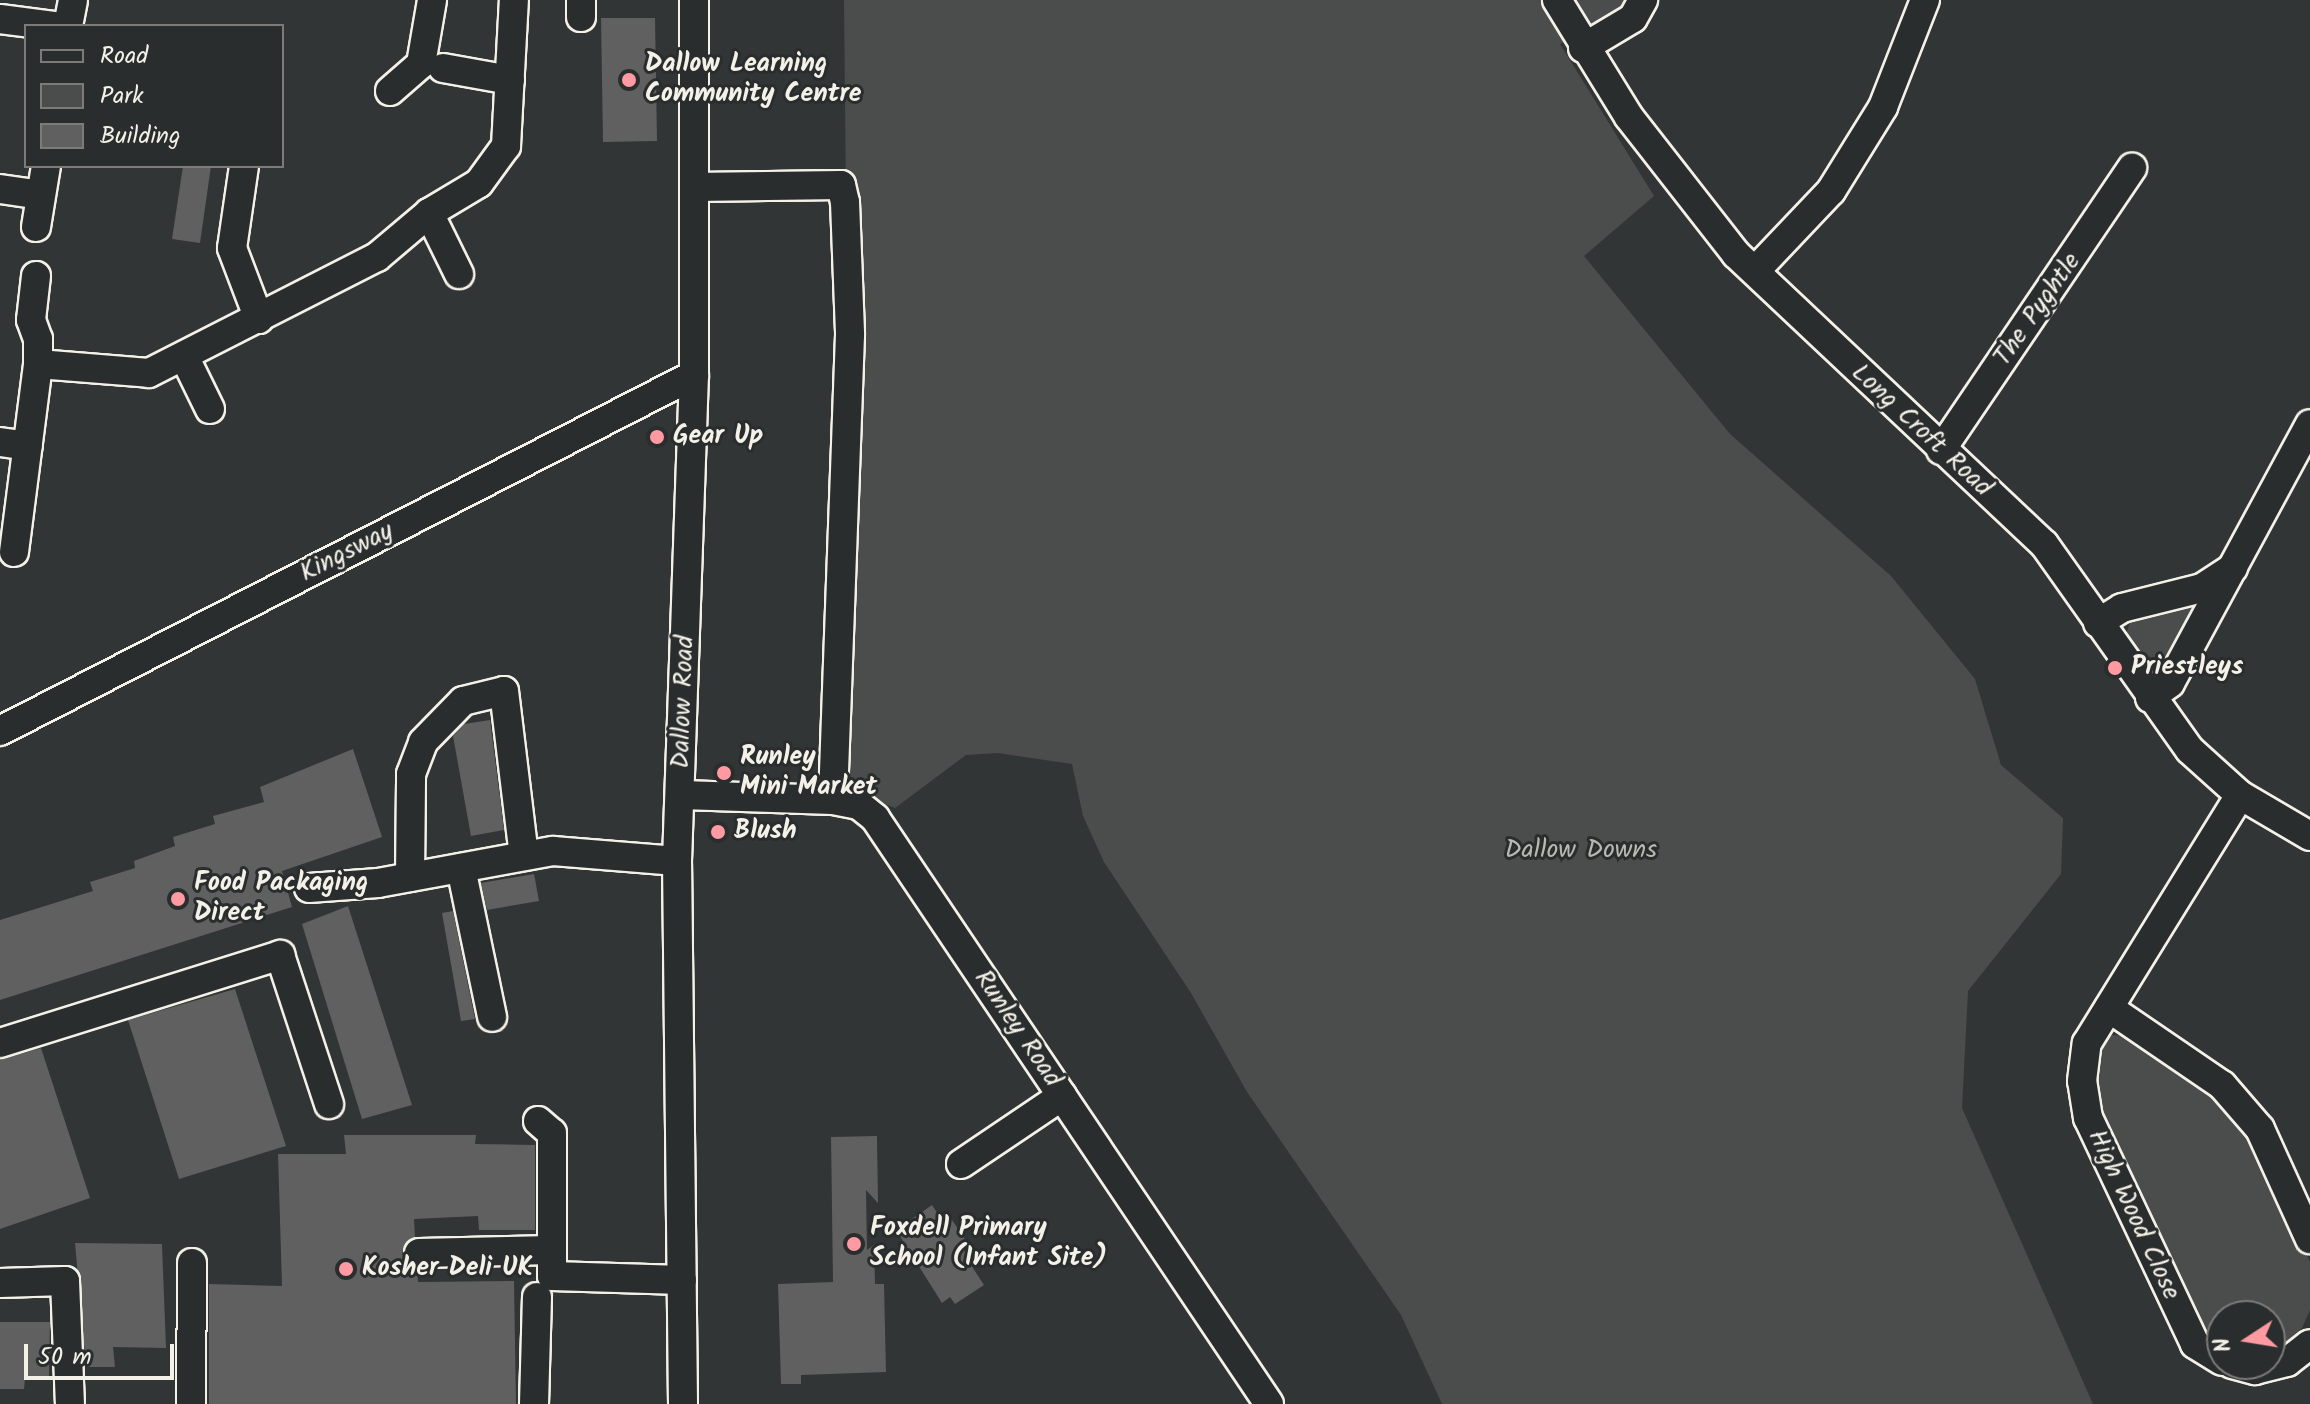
<!DOCTYPE html>
<html>
<head>
<meta charset="utf-8">
<style>
  body { margin:0 }
  #map { position:relative; width:2310px; height:1404px; overflow:hidden; background:#323535; font-family:Kalam,sans-serif }
  div>[style] { position:absolute }
  .green>* { inset:0; background:#4b4d4c }
  .building>* { inset:0; background:#5f605f }
  .roads { filter:drop-shadow(2px 0 #f4f1e8) drop-shadow(-2px 0 #f4f1e8) drop-shadow(0 2px #f4f1e8) drop-shadow(0 -2px #f4f1e8) }
  .minor>* { height:28px; margin:-14px; padding:0 14px; transform-origin:14px; border-radius:14px; background:#2a2d2e }
  .dots>* { width:22px; height:22px; translate:-50% -50%; box-sizing:border-box; border:4px solid #2a2d2e; border-radius:50% }
  span { translate:-50% -50%; white-space:nowrap; text-align:center; line-height:1.15; -webkit-text-stroke:6px #2a2d2e; paint-order:stroke }
  .poi-label { font-size:26px; color:#f4f1e8; font-weight:700 }
  .left { translate:0 -50%; text-align:left }
  .street-label { font-size:26px; color:#f4f1e8 }
  .park-label { font-size:26px; color:#b9b8b1 }
  .legend { position:absolute; left:24px; top:24px; width:260px; height:144px; box-sizing:border-box; background:#2a2d2e; border:2px solid #7b7b78; margin:0; padding:10px 14px; list-style:none; font-size:24px; color:#f4f1e8 }
  .legend li { display:flex; align-items:center; gap:16px; height:40px }
  .legend b { width:40px; border:2px solid #7b7b78 }
  .north { position:absolute; left:2206px; top:1300px; width:80px; height:80px; box-sizing:border-box; background:#2a2d2e; border:2px solid #7b7b78; border-radius:50%; rotate:258deg; font-size:22px; font-weight:700; line-height:32px; text-align:center; color:#f4f1e8 }
  .north::after { content:''; display:block; margin:auto; width:28px; height:36px; background:#ff9aa2; clip-path:polygon(50% 0,100% 100%,50% 72%,0 100%) }
  .scale { position:absolute; left:24px; top:1344px; width:150px; height:36px; box-sizing:border-box; border:4px solid #f4f1e8; border-top:0; padding-left:10px; font-size:24px; line-height:28px; white-space:nowrap; color:#f4f1e8; -webkit-text-stroke:6px #2a2d2e; paint-order:stroke }
</style>
</head>
<body>
<div id="map">
  <div class="green">
    <div style="clip-path:polygon(844px 0,1627px 0,1609px 19px,1560px 44px,1654px 196px,1584px 256px,1730px 434px,1891px 576px,1975px 679px,2001px 765px,2063px 818px,2061px 874px,1968px 991px,1962px 1108px,2093px 1404px,1442px 1404px,1401px 1315px,1247px 1092px,1191px 993px,1104px 862px,1083px 816px,1072px 764px,998px 753px,966px 755px,895px 808px,830px 782px,848px 400px)"></div>
    <div style="clip-path:polygon(2204px 598px,2169px 665px,2142px 663px,2125px 638px,2132px 616px)"></div>
    <div style="clip-path:polygon(2112px 1035px,2141px 1037px,2202px 1080px,2258px 1148px,2310px 1262px,2310px 1310px,2302px 1328px,2278px 1349px,2270px 1351px,2270px 1316px,2222px 1316px,2222px 1348px,2211px 1346px,2102px 1136px,2091px 1088px,2100px 1041px)"></div>
  </div>
  <div class="building">
    <div style="clip-path:polygon(601px 18px,655px 18px,657px 141px,603px 142px)"></div>
    <div style="clip-path:polygon(183px 166px,211px 166px,200px 243px,172px 239px)"></div>
    <div style="clip-path:polygon(490px 720px,504px 830px,471px 836px,453px 736px,464px 724px)"></div>
    <div style="clip-path:polygon(353px 749px,382px 837px,282px 871px,292px 907px,0 1000px,0 920px,93px 891px,90px 882px,135px 868px,134px 861px,175px 846px,173px 837px,215px 824px,213px 816px,264px 802px,260px 787px)"></div>
    <div style="clip-path:polygon(534px 874px,539px 901px,487px 910px,481px 883px)"></div>
    <div style="clip-path:polygon(348px 906px,412px 1105px,362px 1119px,302px 924px)"></div>
    <div style="clip-path:polygon(453px 911px,475px 1019px,461px 1021px,442px 913px)"></div>
    <div style="clip-path:polygon(235px 989px,286px 1146px,179px 1179px,128px 1020px)"></div>
    <div style="clip-path:polygon(41px 1048px,90px 1198px,0 1229px,0 1060px)"></div>
    <div style="clip-path:polygon(344px 1135px,476px 1135px,475px 1144px,535px 1145px,535px 1230px,479px 1230px,478px 1216px,414px 1219px,415px 1237px,402px 1253px,405px 1262px,417px 1270px,418px 1282px,514px 1281px,516px 1404px,209px 1404px,209px 1284px,282px 1286px,278px 1154px,346px 1154px)"></div>
    <div style="clip-path:polygon(877px 1136px,878px 1203px,866px 1190px,867px 1250px,874px 1245px,875px 1284px,884px 1284px,886px 1372px,801px 1375px,801px 1384px,781px 1384px,778px 1284px,833px 1282px,831px 1137px)"></div>
    <div style="clip-path:polygon(932px 1205px,943px 1222px,950px 1217px,977px 1257px,969px 1262px,984px 1285px,955px 1304px,950px 1297px,942px 1303px,896px 1230px)"></div>
    <div style="clip-path:polygon(75px 1243px,162px 1244px,166px 1348px,113px 1347px,115px 1367px,86px 1367px)"></div>
    <div style="clip-path:polygon(0 1322px,50px 1322px,49px 1376px,25px 1378px,24px 1389px,0 1389px)"></div>
  </div>
  <div class="roads">
    <div class="minor">
      <div style="left:1557px;top:0;width:137px;rotate:58.4deg"></div>
      <div style="left:1629px;top:117px;width:174px;rotate:52deg"></div>
      <div style="left:1736px;top:254px;width:423px;rotate:43.3deg"></div>
      <div style="left:2044px;top:544px;width:252px;rotate:54.7deg"></div>
      <div style="left:2190px;top:750px;width:67px;rotate:42deg"></div>
      <div style="left:2240px;top:795px;width:81px;rotate:30.4deg"></div>
      <div style="left:581px;top:17px;width:17px;rotate:-90deg"></div>
      <div style="left:0;top:19px;width:54px;rotate:7.4deg"></div>
      <div style="left:68px;top:26px;width:26px;rotate:-79deg"></div>
      <div style="left:1583px;top:48px;width:58px;rotate:-31deg"></div>
      <div style="left:1633px;top:18px;width:21px;rotate:-61deg"></div>
      <div style="left:443px;top:68px;width:68px;rotate:10.2deg"></div>
      <div style="left:390px;top:91px;width:41px;rotate:-41.1deg"></div>
      <div style="left:421px;top:64px;width:65px;rotate:-80.2deg"></div>
      <div style="left:244px;top:166px;width:83px;rotate:98.3deg"></div>
      <div style="left:232px;top:248px;width:76px;rotate:69.2deg"></div>
      <div style="left:694px;top:187px;width:147px;rotate:-0.8deg"></div>
      <div style="left:841px;top:185px;width:17px;rotate:77deg"></div>
      <div style="left:845px;top:202px;width:133px;rotate:87.8deg"></div>
      <div style="left:850px;top:335px;width:465px;rotate:92.1deg"></div>
      <div style="left:0;top:189px;width:41px;rotate:8.3deg"></div>
      <div style="left:429px;top:213px;width:68px;rotate:63.8deg"></div>
      <div style="left:36px;top:227px;width:62px;rotate:-80.7deg"></div>
      <div style="left:1756px;top:270px;width:109px;rotate:-46.5deg"></div>
      <div style="left:1831px;top:191px;width:99px;rotate:-58.2deg"></div>
      <div style="left:1883px;top:107px;width:115px;rotate:-68.6deg"></div>
      <div style="left:36px;top:276px;width:44px;rotate:96.5deg"></div>
      <div style="left:31px;top:320px;width:20px;rotate:70deg"></div>
      <div style="left:38px;top:339px;width:25px;rotate:90deg"></div>
      <div style="left:184px;top:356px;width:59px;rotate:63.9deg"></div>
      <div style="left:0;top:442px;width:28px;rotate:8deg"></div>
      <div style="left:1941px;top:450px;width:341px;rotate:-55.9deg"></div>
      <div style="left:14px;top:552px;width:190px;rotate:-82.7deg"></div>
      <div style="left:38px;top:364px;width:111px;rotate:4.6deg"></div>
      <div style="left:149px;top:373px;width:256px;rotate:-27deg"></div>
      <div style="left:377px;top:257px;width:68px;rotate:-40.2deg"></div>
      <div style="left:429px;top:213px;width:58px;rotate:-31deg"></div>
      <div style="left:479px;top:183px;width:46px;rotate:-53.9deg"></div>
      <div style="left:506px;top:146px;width:146px;rotate:-86.9deg"></div>
      <div style="left:2098px;top:623px;width:28px;rotate:-32deg"></div>
      <div style="left:2122px;top:608px;width:82px;rotate:-14deg"></div>
      <div style="left:2202px;top:588px;width:37px;rotate:-33deg"></div>
      <div style="left:2150px;top:698px;width:25px;rotate:-37deg"></div>
      <div style="left:2170px;top:683px;width:294px;rotate:-61.6deg"></div>
      <div style="left:0;top:731px;width:780px;rotate:-27.16deg"></div>
      <div style="left:682px;top:795px;width:151px;rotate:1.9deg"></div>
      <div style="left:833px;top:800px;width:26px;rotate:11deg"></div>
      <div style="left:859px;top:805px;width:21px;rotate:39deg"></div>
      <div style="left:875px;top:818px;width:706px;rotate:56.08deg"></div>
      <div style="left:461px;top:868px;width:152px;rotate:78.2deg"></div>
      <div style="left:410px;top:877px;width:103px;rotate:-89.4deg"></div>
      <div style="left:411px;top:774px;width:34px;rotate:-69deg"></div>
      <div style="left:423px;top:742px;width:57px;rotate:-45.7deg"></div>
      <div style="left:463px;top:701px;width:42px;rotate:-13.7deg"></div>
      <div style="left:504px;top:691px;width:166px;rotate:83.1deg"></div>
      <div style="left:309px;top:888px;width:69px;rotate:-4.1deg"></div>
      <div style="left:378px;top:883px;width:178px;rotate:-10.4deg"></div>
      <div style="left:553px;top:851px;width:124px;rotate:4.6deg"></div>
      <div style="left:2109px;top:1008px;width:137px;rotate:34.3deg"></div>
      <div style="left:2222px;top:1085px;width:58px;rotate:49.2deg"></div>
      <div style="left:2260px;top:1129px;width:121px;rotate:65.6deg"></div>
      <div style="left:0;top:1043px;width:294px;rotate:-17.4deg"></div>
      <div style="left:280px;top:955px;width:157px;rotate:71.8deg"></div>
      <div style="left:538px;top:1121px;width:18px;rotate:41deg"></div>
      <div style="left:552px;top:1133px;width:117px;rotate:90deg"></div>
      <div style="left:961px;top:1164px;width:122px;rotate:-34deg"></div>
      <div style="left:419px;top:1253px;width:133px;rotate:-1.3deg"></div>
      <div style="left:552px;top:1250px;width:26px;rotate:90deg"></div>
      <div style="left:552px;top:1276px;width:130px;rotate:1.8deg"></div>
      <div style="left:0;top:1283px;width:65px;rotate:-1.8deg"></div>
      <div style="left:65px;top:1281px;width:123px;rotate:87.7deg"></div>
      <div style="left:2222px;top:1361px;width:32px;rotate:-148deg"></div>
      <div style="left:2195px;top:1344px;width:250px;rotate:-115.3deg"></div>
      <div style="left:2088px;top:1118px;width:37px;rotate:-99deg"></div>
      <div style="left:2082px;top:1081px;width:38px;rotate:-83deg"></div>
      <div style="left:2087px;top:1043px;width:291px;rotate:-58.3deg"></div>
      <div style="left:2232px;top:1364px;width:24px;rotate:15deg"></div>
      <div style="left:2255px;top:1370px;width:33px;rotate:-14deg"></div>
      <div style="left:2287px;top:1362px;width:29px;rotate:-38deg"></div>
      <div style="left:191px;top:1404px;width:141px;rotate:-89.6deg"></div>
      <div style="left:534px;top:1404px;width:107px;rotate:-88.4deg"></div>
      <div style="left:683px;top:1404px;width:543px;rotate:-90.63deg"></div>
      <div style="left:677px;top:861px;width:486px;rotate:-88deg"></div>
      <div style="left:694px;top:375px;width:375px;rotate:-90deg"></div>
    </div>
  </div>
  <div class="dots">
    <div style="left:629px;top:80px;background:#ff9aa2"></div>
    <div style="left:657px;top:437px;background:#ff9aa2"></div>
    <div style="left:2115px;top:668px;background:#ff9aa2"></div>
    <div style="left:724px;top:773px;background:#ff9aa2"></div>
    <div style="left:718px;top:832px;background:#ff9aa2"></div>
    <div style="left:178px;top:899px;background:#ff9aa2"></div>
    <div style="left:854px;top:1244px;background:#ff9aa2"></div>
    <div style="left:346px;top:1269px;background:#ff9aa2"></div>
  </div>
  <div class="poi-label">
    <span class="left" style="left:645px;top:80px">Dallow Learning<br>Community Centre</span>
    <span class="left" style="left:673px;top:437px">Gear Up</span>
    <span class="left" style="left:2131px;top:668px">Priestleys</span>
    <span class="left" style="left:740px;top:773px">Runley<br>Mini Market</span>
    <span class="left" style="left:734px;top:832px">Blush</span>
    <span class="left" style="left:194px;top:899px">Food Packaging<br>Direct</span>
    <span class="left" style="left:870px;top:1244px">Foxdell Primary<br>School (Infant Site)</span>
    <span class="left" style="left:362px;top:1269px">Kosher Deli UK</span>
  </div>
  <div class="street-label">
    <span style="left:2038px;top:310px;rotate:-55deg">The Pyghtle</span>
    <span style="left:1921px;top:431px;rotate:43deg">Long Croft Road</span>
    <span style="left:347px;top:553px;rotate:-27deg">Kingsway</span>
    <span style="left:684px;top:702px;rotate:-88deg">Dallow Road</span>
    <span style="left:1017px;top:1029px;rotate:56deg">Runley Road</span>
    <span style="left:2133px;top:1215px;rotate:65deg">High Wood Close</span>
  </div>
  <div class="park-label">
    <span style="left:1581px;top:851px">Dallow Downs</span>
  </div>
  <ul class="legend">
  <li><b style="height:10px;background:#2a2d2e"></b>Road</li>
  <li><b style="height:22px;background:#4b4d4c"></b>Park</li>
  <li><b style="height:22px;background:#5f605f"></b>Building</li>
  </ul>
  <div class="north">N</div>
  <div class="scale">50 m</div>
</div>
</body>
</html>
